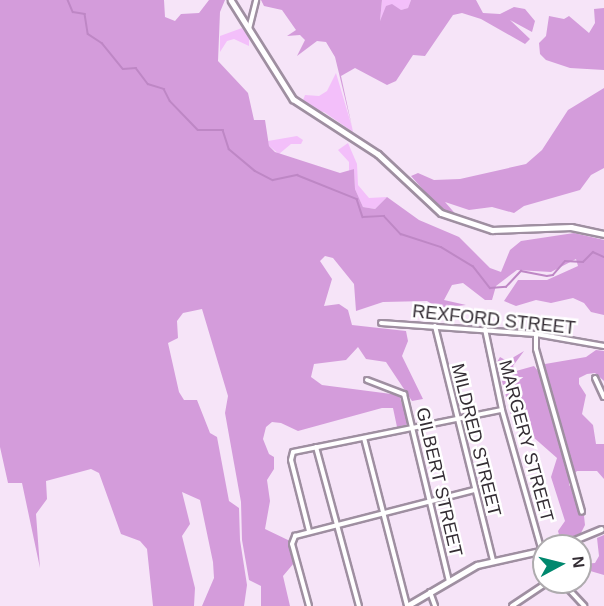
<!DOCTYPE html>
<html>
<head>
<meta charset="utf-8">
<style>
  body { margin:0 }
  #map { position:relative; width:604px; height:606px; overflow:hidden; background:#f6e4f8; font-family:Helvetica,sans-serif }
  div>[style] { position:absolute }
  .green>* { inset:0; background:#f3bffa }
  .forest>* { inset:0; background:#d49cdb }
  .stream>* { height:1.5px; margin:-0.75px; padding:0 0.75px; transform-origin:0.75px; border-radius:0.75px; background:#be87c5 }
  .roads { filter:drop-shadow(2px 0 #9f8fa1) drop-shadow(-2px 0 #9f8fa1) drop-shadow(0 2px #9f8fa1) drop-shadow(0 -2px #9f8fa1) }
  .minor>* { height:4px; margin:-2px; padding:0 2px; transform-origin:2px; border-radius:2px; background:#fff }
  .tertiary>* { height:4.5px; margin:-2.25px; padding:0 2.25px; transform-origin:2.25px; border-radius:2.25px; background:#fff }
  span { translate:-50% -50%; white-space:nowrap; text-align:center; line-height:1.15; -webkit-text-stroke:5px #fff; paint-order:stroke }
  .street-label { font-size:18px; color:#342d34 }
  .north { position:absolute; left:532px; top:534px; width:60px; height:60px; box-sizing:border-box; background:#fff; border:2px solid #aeabae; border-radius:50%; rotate:83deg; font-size:16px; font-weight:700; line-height:24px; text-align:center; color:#342d34 }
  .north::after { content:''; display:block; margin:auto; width:21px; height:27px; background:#00886e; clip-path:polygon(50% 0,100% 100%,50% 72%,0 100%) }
</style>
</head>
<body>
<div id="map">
  <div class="green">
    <div style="clip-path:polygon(382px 0,411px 0,408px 8px,384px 15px,380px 21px)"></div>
    <div style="clip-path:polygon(242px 28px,249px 36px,249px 46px,234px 39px,227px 41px,220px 52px,220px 36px)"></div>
    <div style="clip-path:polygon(336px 73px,352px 127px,353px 132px,324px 112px,314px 111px,302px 103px,305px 95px,319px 96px,327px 91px)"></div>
    <div style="clip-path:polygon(297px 136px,303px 140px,301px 144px,291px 144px,279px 154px,269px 146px,268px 141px)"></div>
    <div style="clip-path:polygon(348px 143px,357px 164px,358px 185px,369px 198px,387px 197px,375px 209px,363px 207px,355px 189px,354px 169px,349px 171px,349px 162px,338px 150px)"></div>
  </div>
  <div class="forest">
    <div style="clip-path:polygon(0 0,164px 0,165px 17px,175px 21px,181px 14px,199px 13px,209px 0,225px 0,220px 12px,218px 61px,248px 93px,254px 120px,265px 120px,269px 146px,275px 152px,340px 173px,354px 169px,355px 189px,363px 207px,375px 209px,387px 197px,419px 220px,459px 237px,490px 268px,501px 272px,510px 250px,521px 241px,574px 233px,604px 240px,604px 315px,591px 312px,584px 303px,573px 298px,551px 303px,536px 300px,516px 306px,504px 301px,518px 280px,547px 280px,578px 266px,576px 259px,551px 272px,517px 270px,496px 286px,492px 300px,485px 300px,463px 283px,452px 285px,444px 300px,466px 305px,438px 308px,427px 301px,383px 302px,356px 311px,354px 284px,333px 258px,325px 256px,320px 261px,332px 279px,324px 306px,339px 304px,348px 310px,352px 325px,406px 331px,408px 341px,402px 356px,423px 399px,412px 401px,386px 362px,366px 359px,358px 347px,346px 360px,314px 364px,311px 377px,322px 385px,399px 395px,409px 424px,397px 427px,393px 408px,382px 408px,298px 431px,281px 423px,272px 422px,266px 427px,263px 439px,269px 454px,274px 457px,274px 469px,267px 480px,270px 501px,265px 529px,290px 541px,294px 563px,283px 576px,290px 606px,261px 606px,261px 586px,249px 580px,242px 540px,241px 502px,225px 413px,228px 396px,202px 309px,183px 313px,177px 321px,178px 338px,168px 343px,179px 392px,184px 400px,197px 400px,210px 433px,217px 437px,229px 501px,239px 508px,240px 540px,247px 585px,244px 606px,202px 606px,214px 578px,213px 562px,200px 500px,182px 492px,190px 524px,182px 536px,195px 588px,194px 606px,153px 606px,147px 549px,140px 541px,121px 534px,99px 473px,91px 469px,46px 481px,47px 499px,36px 514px,40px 568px,22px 483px,8px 483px,0 447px)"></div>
    <div style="clip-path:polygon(382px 0,380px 21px,386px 6px,392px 4px,401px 10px,408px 8px,411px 0,476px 0,483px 13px,500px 14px,514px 7px,525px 9px,535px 21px,532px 32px,510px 20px,530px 39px,525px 44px,481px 19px,462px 13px,453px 15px,425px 56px,413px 55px,396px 81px,387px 85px,355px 68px,341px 76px,352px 127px,335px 57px,326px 42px,317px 41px,297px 56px,305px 40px,300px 35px,287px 36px,296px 30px,282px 10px,264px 6px,261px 0)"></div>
    <div style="clip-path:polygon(604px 8px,604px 70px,570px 68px,546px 60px,540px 54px,539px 43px,546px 36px,549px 16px,564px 19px,569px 16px,589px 33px,595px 23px,594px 9px)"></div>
    <div style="clip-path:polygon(604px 88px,604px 168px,591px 175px,580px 190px,524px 206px,514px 213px,492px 207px,469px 210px,445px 202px,459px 218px,440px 209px,411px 176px,418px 173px,434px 180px,460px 179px,526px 164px,542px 150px,568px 110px)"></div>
    <div style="clip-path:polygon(596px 350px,604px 351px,604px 381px,595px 373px,587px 374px,579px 378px,579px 384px,586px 395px,582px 414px,593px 425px,596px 444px,604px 444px,604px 479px,597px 471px,577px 471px,569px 479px,569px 485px,582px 498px,585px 525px,581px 533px,566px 539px,560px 538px,558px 531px,565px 521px,551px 477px,557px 458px,532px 436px,514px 427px,497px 362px,500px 357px,507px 361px,524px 351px,513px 366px,516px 371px,534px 366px,538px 371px,545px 364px,586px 357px)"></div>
    <div style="clip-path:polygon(604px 535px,604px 575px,580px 568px,580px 564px,595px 563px,599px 556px,597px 538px)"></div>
  </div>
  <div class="stream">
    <div style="left:68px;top:0;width:13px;rotate:67deg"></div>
    <div style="left:73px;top:12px;width:12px;rotate:9deg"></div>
    <div style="left:85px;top:14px;width:20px;rotate:81deg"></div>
    <div style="left:88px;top:34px;width:17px;rotate:33deg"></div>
    <div style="left:102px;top:43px;width:33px;rotate:51deg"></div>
    <div style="left:123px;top:69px;width:13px;rotate:-4deg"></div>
    <div style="left:136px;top:68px;width:20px;rotate:53deg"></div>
    <div style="left:148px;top:84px;width:17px;rotate:17deg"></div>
    <div style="left:164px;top:89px;width:13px;rotate:63deg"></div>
    <div style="left:170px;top:101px;width:40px;rotate:46deg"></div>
    <div style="left:198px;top:130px;width:25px"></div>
    <div style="left:223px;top:130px;width:20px;rotate:72deg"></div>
    <div style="left:229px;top:149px;width:34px;rotate:40deg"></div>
    <div style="left:255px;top:171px;width:20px;rotate:27deg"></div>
    <div style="left:273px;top:180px;width:25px;rotate:-12deg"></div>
    <div style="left:297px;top:175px;width:65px;rotate:21.8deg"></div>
    <div style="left:357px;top:199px;width:19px;rotate:72deg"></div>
    <div style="left:363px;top:217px;width:21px;rotate:-3deg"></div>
    <div style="left:384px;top:216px;width:25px;rotate:47deg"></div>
    <div style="left:401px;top:234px;width:42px;rotate:18deg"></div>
    <div style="left:441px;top:247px;width:37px;rotate:31deg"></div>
    <div style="left:473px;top:266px;width:28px;rotate:52deg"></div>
    <div style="left:490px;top:288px;width:16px;rotate:-4deg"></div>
    <div style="left:506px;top:287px;width:22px;rotate:-47deg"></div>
    <div style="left:521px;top:271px;width:26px;rotate:11deg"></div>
    <div style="left:547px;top:276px;width:6px;rotate:-9deg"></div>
    <div style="left:553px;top:275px;width:18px;rotate:-49deg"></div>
    <div style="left:565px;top:261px;width:18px;rotate:3deg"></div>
    <div style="left:583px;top:262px;width:14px;rotate:-45deg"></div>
    <div style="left:593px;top:252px;width:12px;rotate:24deg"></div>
  </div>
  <div class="roads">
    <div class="minor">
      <div style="left:249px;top:29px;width:30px;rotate:-76deg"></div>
      <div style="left:381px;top:323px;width:155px;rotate:4.1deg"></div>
      <div style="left:536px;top:334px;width:69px;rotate:10deg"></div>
      <div style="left:435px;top:326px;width:241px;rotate:76.1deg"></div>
      <div style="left:485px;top:329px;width:83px;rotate:78.1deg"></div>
      <div style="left:502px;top:410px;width:154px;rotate:74.2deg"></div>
      <div style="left:536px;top:334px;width:15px;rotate:90deg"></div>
      <div style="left:536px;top:349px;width:169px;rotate:74.2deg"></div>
      <div style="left:595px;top:378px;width:21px;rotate:65deg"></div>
      <div style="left:367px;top:380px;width:40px;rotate:21deg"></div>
      <div style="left:404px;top:394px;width:192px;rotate:76.5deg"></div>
      <div style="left:364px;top:438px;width:173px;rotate:75.6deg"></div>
      <div style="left:316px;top:447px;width:165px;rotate:74.9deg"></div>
      <div style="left:309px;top:531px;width:73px;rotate:-104.2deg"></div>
      <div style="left:291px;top:460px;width:8px;rotate:-76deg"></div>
      <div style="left:293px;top:452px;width:213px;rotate:-11.4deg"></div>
      <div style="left:562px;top:582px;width:33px;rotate:47deg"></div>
      <div style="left:430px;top:592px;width:15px;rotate:70deg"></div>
      <div style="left:309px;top:606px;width:64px;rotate:-105.3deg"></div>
      <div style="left:292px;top:544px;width:9px;rotate:-69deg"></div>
      <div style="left:295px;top:536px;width:185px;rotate:-14.4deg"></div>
      <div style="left:512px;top:606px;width:43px;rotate:-33.7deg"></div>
    </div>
    <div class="tertiary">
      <div style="left:231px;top:0;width:117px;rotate:57.9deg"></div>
      <div style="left:293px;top:99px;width:101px;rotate:32.9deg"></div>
      <div style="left:378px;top:154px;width:86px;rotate:43.1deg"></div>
      <div style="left:441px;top:213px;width:54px;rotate:18.4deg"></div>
      <div style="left:492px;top:230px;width:79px;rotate:-2.2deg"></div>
      <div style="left:571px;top:227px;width:34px;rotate:12deg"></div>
      <div style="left:560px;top:546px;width:44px;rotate:-22.5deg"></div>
      <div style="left:407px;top:606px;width:81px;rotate:-30.4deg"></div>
      <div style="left:477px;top:565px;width:69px;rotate:-12.6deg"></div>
    </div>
  </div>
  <div class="street-label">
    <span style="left:494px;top:320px;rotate:6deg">REXFORD STREET</span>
    <span style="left:476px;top:440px;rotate:76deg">MILDRED STREET</span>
    <span style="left:526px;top:441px;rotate:75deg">MARGERY STREET</span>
    <span style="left:439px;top:482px;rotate:77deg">GILBERT STREET</span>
  </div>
  <div class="north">N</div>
</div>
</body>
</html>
